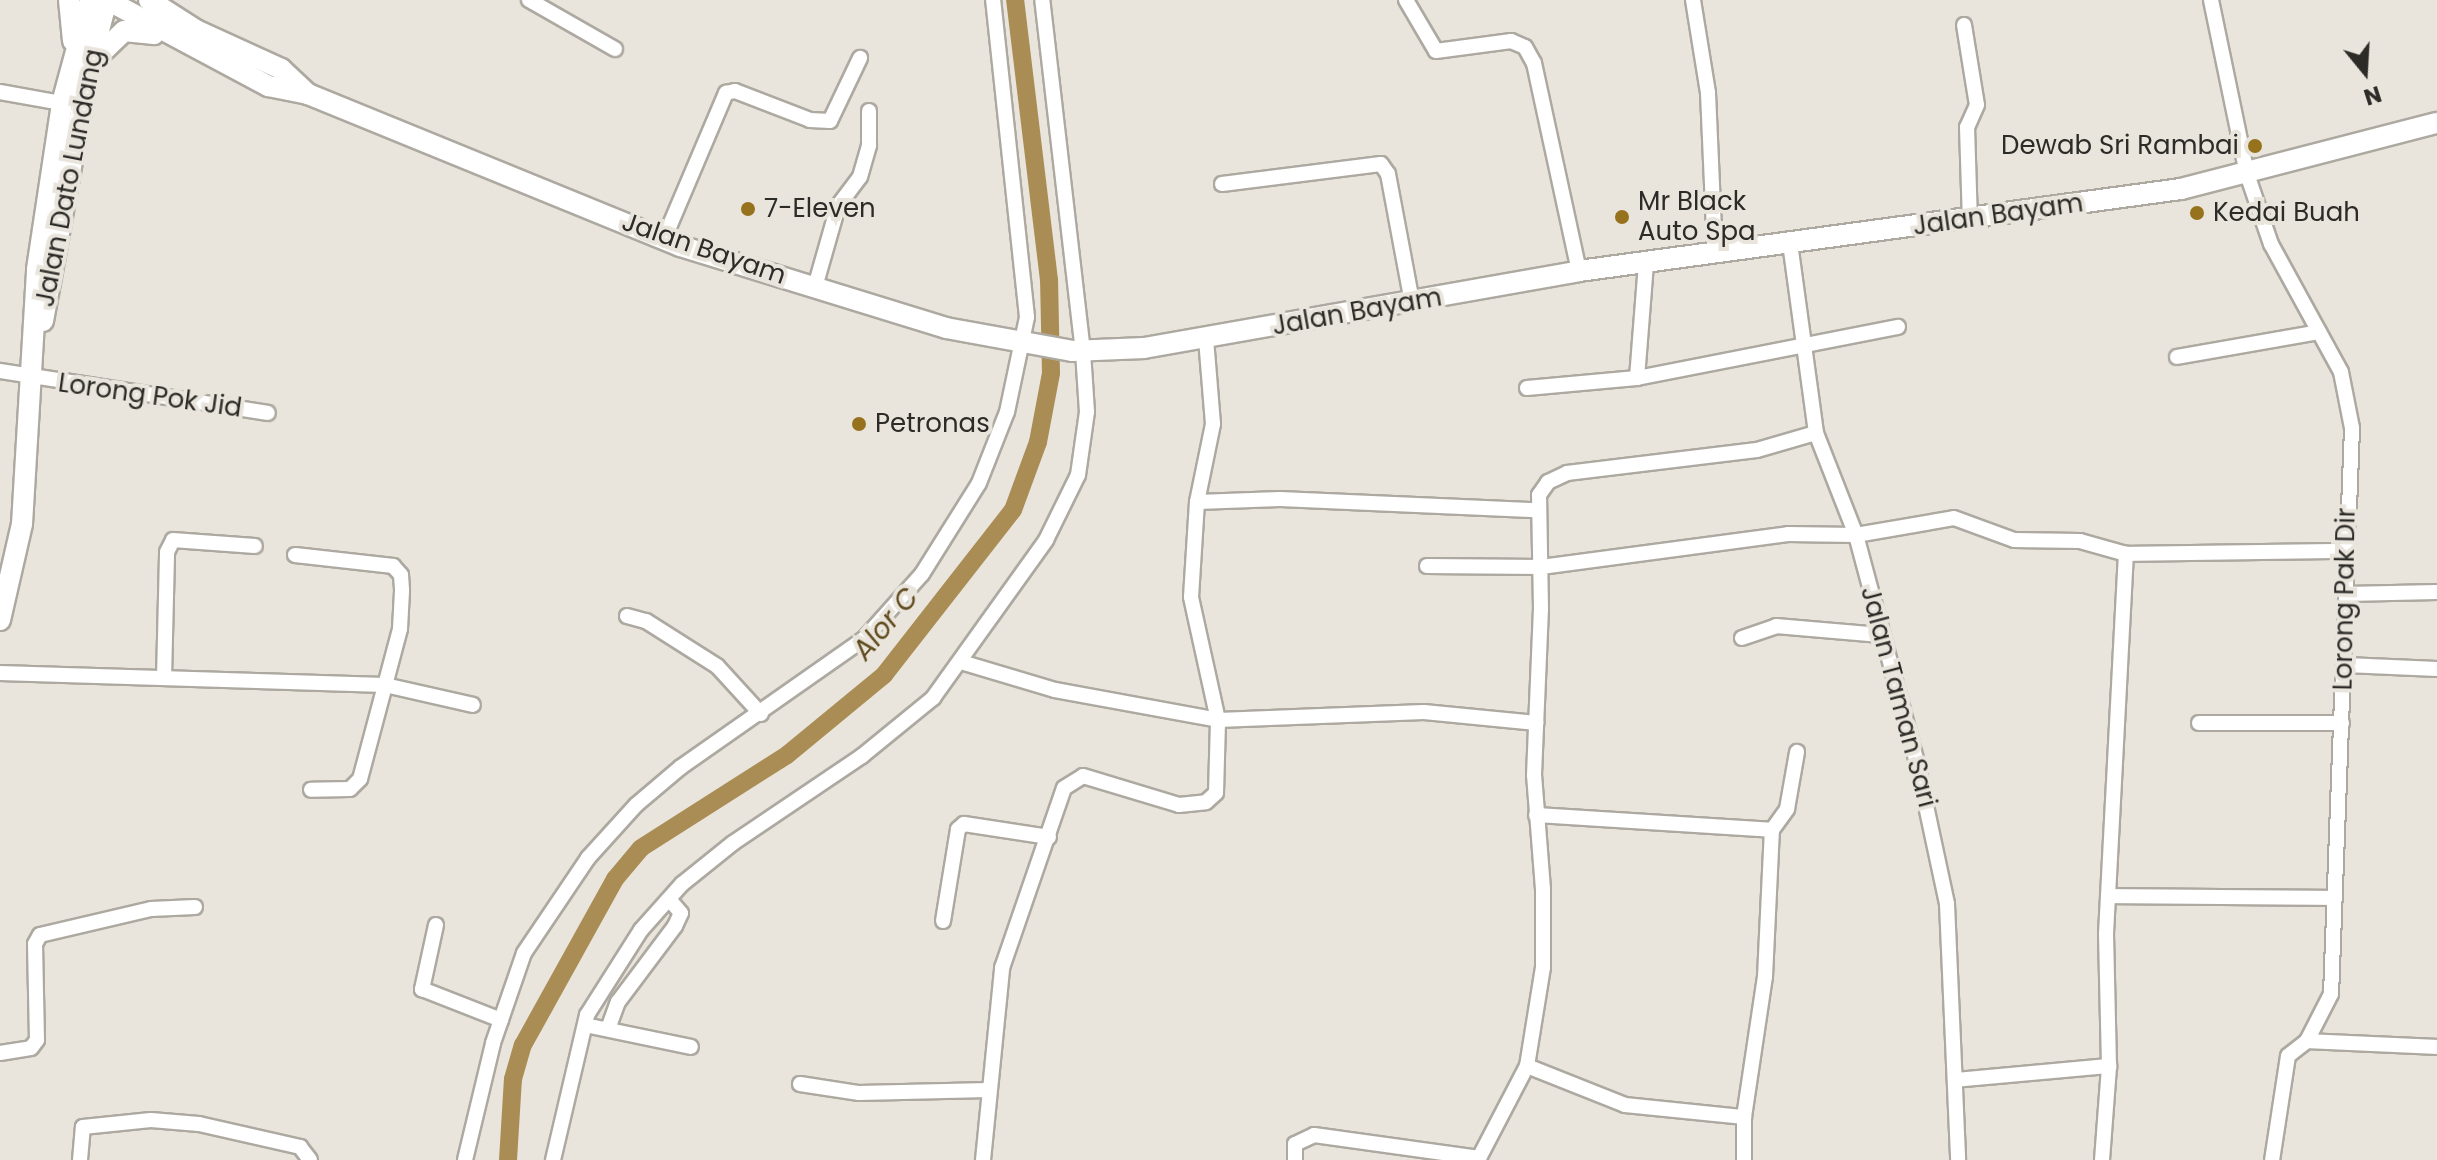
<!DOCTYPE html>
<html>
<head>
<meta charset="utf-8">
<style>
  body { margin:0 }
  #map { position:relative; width:2437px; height:1160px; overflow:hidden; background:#e9e5dc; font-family:Poppins,sans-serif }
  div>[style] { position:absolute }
  .canal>* { height:18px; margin:-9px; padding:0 9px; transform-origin:9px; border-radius:9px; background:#aa8d54 }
  .roads { filter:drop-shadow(2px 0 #ada9a1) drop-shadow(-2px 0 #ada9a1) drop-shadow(0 2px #ada9a1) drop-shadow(0 -2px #ada9a1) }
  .street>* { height:14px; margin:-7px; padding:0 7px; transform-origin:7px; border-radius:7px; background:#fff }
  .secondary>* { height:20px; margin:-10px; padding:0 10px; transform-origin:10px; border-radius:10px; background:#fff }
  .dots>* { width:22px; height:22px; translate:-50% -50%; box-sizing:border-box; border:4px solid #e9e5dc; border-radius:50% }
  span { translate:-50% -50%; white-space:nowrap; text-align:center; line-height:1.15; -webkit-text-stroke:8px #e9e5dc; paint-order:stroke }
  .poi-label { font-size:26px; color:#2d2b28 }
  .right { translate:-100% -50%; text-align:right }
  .left { translate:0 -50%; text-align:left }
  .street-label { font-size:26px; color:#2d2b28 }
  .water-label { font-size:28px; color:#614c1f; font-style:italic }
  .north { position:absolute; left:2325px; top:32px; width:80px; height:80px; -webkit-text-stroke:6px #e9e5dc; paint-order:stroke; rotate:162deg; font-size:22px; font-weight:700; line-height:32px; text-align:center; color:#2d2b28 }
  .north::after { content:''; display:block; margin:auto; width:28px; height:36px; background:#2d2b28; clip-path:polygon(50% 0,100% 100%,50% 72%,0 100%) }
</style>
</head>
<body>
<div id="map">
  <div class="canal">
    <div style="left:508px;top:1160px;width:81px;rotate:-86.5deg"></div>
    <div style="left:513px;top:1079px;width:35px;rotate:-74deg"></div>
    <div style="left:523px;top:1045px;width:190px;rotate:-61deg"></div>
    <div style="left:615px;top:879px;width:40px;rotate:-50deg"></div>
    <div style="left:641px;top:848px;width:173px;rotate:-32.5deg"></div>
    <div style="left:787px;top:755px;width:126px;rotate:-39.5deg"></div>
    <div style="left:884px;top:675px;width:209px;rotate:-52deg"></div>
    <div style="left:1013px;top:510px;width:72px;rotate:-69.8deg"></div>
    <div style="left:1038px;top:442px;width:70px;rotate:-79.3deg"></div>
    <div style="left:1051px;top:373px;width:93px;rotate:-91.2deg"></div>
    <div style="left:1049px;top:280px;width:282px;rotate:-96.9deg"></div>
  </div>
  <div class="roads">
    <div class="street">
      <div style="left:529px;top:0;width:99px;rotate:29.7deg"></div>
      <div style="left:1406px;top:0;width:59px;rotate:59.5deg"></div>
      <div style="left:1436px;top:51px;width:76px;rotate:-7.6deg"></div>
      <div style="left:1511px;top:41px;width:15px;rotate:23deg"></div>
      <div style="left:1525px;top:47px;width:18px;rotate:61deg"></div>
      <div style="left:1534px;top:63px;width:213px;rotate:77.8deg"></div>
      <div style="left:1693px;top:0;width:94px;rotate:80.8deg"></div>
      <div style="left:1708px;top:93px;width:162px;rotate:87.5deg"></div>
      <div style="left:2211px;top:0;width:178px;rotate:78.3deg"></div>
      <div style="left:2247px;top:174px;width:74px;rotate:71.1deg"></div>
      <div style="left:2271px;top:244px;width:146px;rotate:61.3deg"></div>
      <div style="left:2341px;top:372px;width:57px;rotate:78.9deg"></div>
      <div style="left:2352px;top:428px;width:566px;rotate:92.12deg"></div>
      <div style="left:2331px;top:994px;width:53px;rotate:117.1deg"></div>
      <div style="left:2307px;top:1041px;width:24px;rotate:142deg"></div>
      <div style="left:2288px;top:1056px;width:105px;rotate:98.7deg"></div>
      <div style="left:1964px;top:25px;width:81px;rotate:80.8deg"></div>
      <div style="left:1977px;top:105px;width:24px;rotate:114deg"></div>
      <div style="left:1967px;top:127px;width:93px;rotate:88.2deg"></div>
      <div style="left:0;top:92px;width:63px;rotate:10.1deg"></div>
      <div style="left:1222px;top:184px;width:160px;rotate:-7.2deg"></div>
      <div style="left:1381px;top:164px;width:12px;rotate:55deg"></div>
      <div style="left:1388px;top:174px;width:130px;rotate:79.4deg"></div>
      <div style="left:664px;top:239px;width:159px;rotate:-67deg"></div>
      <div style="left:726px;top:93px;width:9px;rotate:-13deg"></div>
      <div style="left:735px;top:91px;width:80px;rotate:21.1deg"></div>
      <div style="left:810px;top:120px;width:20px;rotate:3deg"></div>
      <div style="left:830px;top:121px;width:70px;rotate:-64.5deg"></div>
      <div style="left:1790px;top:243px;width:192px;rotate:82.2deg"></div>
      <div style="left:1816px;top:433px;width:110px;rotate:68.6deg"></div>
      <div style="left:1856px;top:535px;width:232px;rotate:75deg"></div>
      <div style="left:1916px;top:759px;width:148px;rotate:77.9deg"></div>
      <div style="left:1947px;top:904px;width:256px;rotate:87.5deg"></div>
      <div style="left:815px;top:287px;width:84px;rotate:-74.1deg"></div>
      <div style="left:838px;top:206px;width:36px;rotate:-53deg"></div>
      <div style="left:860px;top:177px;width:33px;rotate:-74deg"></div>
      <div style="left:869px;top:145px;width:34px;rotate:-90deg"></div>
      <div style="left:2177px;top:357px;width:144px;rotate:-10deg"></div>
      <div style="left:0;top:371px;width:271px;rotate:8.9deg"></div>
      <div style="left:1637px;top:378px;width:115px;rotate:-85.5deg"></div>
      <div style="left:1527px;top:388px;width:110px;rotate:-5.2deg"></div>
      <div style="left:1637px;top:378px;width:266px;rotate:-11.1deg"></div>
      <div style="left:1197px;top:502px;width:83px;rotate:-2.1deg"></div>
      <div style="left:1280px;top:499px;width:256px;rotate:2.5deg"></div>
      <div style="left:295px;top:555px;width:99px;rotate:6.4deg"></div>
      <div style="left:393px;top:566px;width:12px;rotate:48deg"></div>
      <div style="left:401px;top:575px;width:16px;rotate:86deg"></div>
      <div style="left:402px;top:591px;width:38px;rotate:93deg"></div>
      <div style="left:400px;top:629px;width:155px;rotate:104.9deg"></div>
      <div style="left:360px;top:779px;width:14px;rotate:135deg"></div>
      <div style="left:350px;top:789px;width:39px;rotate:179deg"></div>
      <div style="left:1427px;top:566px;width:114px;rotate:0.5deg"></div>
      <div style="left:1541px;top:567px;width:249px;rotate:-7.6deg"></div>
      <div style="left:1788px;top:534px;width:68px;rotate:0.8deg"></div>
      <div style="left:1856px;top:535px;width:99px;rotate:-9.8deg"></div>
      <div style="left:1954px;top:518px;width:64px;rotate:20.1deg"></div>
      <div style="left:2014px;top:540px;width:66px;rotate:0.9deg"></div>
      <div style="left:2080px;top:541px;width:48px;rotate:15.8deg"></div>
      <div style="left:2126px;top:554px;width:218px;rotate:-0.8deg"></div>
      <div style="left:2346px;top:594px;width:91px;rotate:-1.3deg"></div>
      <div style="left:627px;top:616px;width:20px;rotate:15deg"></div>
      <div style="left:646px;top:621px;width:84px;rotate:32.4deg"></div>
      <div style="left:717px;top:666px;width:65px;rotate:47.5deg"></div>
      <div style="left:1742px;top:638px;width:36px;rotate:-19deg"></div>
      <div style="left:1776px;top:626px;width:105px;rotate:4.9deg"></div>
      <div style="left:961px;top:662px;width:98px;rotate:16.6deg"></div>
      <div style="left:1055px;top:690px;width:166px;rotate:10.4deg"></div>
      <div style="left:1218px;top:720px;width:206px;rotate:-2.2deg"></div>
      <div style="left:1424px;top:712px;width:113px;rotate:5.6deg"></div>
      <div style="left:2346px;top:665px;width:91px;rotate:2.5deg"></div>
      <div style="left:0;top:673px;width:385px;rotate:1.8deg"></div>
      <div style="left:385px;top:685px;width:90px;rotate:12.8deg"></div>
      <div style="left:164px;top:678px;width:126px;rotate:-88.6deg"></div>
      <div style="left:167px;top:552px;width:13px;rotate:-63deg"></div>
      <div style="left:173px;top:540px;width:82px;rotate:4.2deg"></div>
      <div style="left:2199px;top:723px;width:143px"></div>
      <div style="left:1536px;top:815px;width:236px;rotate:3.6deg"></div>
      <div style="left:2108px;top:896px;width:227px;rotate:0.5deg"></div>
      <div style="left:943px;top:921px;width:93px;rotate:-80.7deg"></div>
      <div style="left:958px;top:829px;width:8px;rotate:-40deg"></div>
      <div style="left:964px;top:824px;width:86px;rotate:8.7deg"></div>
      <div style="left:436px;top:925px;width:66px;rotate:102.3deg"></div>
      <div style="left:422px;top:989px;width:85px;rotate:21.4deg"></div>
      <div style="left:585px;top:1025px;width:108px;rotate:11.7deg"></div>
      <div style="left:608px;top:1029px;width:29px;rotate:-70deg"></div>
      <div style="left:618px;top:1002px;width:95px;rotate:-53.1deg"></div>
      <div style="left:675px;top:926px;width:14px;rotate:-65deg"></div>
      <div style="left:681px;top:913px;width:18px;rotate:-131deg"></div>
      <div style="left:2307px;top:1041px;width:130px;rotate:2.6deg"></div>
      <div style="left:0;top:1053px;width:31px;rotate:-9deg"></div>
      <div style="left:31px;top:1048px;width:10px;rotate:-53deg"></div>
      <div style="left:37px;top:1040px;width:96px;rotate:-91.2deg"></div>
      <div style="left:35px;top:944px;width:10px;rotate:-61deg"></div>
      <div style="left:40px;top:935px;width:114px;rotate:-13.2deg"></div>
      <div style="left:151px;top:909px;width:44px;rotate:-2.6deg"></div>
      <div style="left:1527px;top:1066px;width:105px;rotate:21.7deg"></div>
      <div style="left:1625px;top:1105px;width:120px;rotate:5.8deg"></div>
      <div style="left:1955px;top:1080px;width:155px;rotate:-5.2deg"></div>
      <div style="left:800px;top:1084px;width:60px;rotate:8.7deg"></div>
      <div style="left:859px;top:1093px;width:130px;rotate:-1.3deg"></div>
      <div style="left:80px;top:1160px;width:33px;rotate:-85deg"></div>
      <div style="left:83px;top:1127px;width:68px;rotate:-5.9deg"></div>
      <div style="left:151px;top:1120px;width:48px;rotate:4.8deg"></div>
      <div style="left:199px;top:1124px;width:104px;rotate:12.8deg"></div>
      <div style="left:300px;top:1147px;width:16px;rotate:52deg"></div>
      <div style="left:465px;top:1160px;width:120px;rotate:-76.5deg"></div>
      <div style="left:493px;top:1043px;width:95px;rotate:-71deg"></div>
      <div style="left:524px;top:953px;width:115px;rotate:-56deg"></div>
      <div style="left:588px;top:858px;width:72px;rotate:-47.8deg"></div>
      <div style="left:636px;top:805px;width:59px;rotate:-40.2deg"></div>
      <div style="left:681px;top:767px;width:223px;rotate:-35deg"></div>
      <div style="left:864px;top:639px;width:87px;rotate:-48.3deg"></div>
      <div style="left:922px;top:574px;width:107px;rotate:-57.9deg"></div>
      <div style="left:979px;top:483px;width:76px;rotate:-68.5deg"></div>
      <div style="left:1007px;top:412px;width:97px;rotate:-78.1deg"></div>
      <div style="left:1027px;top:317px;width:319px;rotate:-96.1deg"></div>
      <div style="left:553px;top:1160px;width:149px;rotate:-76.8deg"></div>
      <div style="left:587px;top:1015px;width:101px;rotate:-57.6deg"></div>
      <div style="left:641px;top:930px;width:62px;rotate:-48.3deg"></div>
      <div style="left:682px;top:884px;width:65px;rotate:-38.8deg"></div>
      <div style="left:733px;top:843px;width:156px;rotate:-34deg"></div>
      <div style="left:862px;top:756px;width:92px;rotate:-39.2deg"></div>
      <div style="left:933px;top:698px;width:194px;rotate:-54.4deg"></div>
      <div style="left:1046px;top:540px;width:72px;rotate:-63.8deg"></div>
      <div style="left:1078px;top:475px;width:64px;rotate:-81.9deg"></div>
      <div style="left:1087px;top:412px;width:60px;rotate:-93.8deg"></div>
      <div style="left:1083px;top:352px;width:354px;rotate:-96.6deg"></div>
      <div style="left:983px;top:1160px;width:193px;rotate:-84.3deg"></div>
      <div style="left:1002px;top:968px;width:190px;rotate:-71deg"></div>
      <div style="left:1064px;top:788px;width:22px;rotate:-32deg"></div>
      <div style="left:1083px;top:776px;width:100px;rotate:16.8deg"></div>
      <div style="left:1179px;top:805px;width:27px;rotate:-6deg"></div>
      <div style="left:1206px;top:802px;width:13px;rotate:-42deg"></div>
      <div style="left:1216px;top:793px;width:73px;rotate:-88.4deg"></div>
      <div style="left:1218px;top:720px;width:126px;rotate:-102.4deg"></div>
      <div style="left:1191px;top:597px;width:95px;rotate:-86.4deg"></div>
      <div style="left:1197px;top:502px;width:80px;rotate:-78.4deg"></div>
      <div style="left:1213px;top:424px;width:86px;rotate:-94.7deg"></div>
      <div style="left:1295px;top:1160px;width:16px;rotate:-90deg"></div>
      <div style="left:1295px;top:1144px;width:21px;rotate:-25deg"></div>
      <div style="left:1314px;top:1135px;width:167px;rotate:7.9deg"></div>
      <div style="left:1478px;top:1160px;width:106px;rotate:-62.5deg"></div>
      <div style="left:1527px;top:1066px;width:100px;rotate:-80.8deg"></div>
      <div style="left:1543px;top:967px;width:78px;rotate:-90deg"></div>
      <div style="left:1543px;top:889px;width:114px;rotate:-94.5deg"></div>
      <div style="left:1534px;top:775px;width:166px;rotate:-87.6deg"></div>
      <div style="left:1541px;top:609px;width:114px;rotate:-91deg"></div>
      <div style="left:1539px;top:495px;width:16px;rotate:-55deg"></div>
      <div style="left:1548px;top:482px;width:21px;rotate:-25deg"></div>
      <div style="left:1567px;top:473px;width:191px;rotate:-6.9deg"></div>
      <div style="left:1757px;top:450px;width:61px;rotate:-16.1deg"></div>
      <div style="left:1744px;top:1160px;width:43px;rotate:-90deg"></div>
      <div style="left:1744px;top:1117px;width:142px;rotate:-81.5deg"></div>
      <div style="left:1765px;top:977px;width:147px;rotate:-87.3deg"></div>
      <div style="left:1772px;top:830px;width:26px;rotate:-54deg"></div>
      <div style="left:1787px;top:809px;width:58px;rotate:-80deg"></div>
      <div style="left:2102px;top:1160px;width:94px;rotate:-85.7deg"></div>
      <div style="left:2109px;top:1066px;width:132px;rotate:-91.3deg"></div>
      <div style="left:2106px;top:934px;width:381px;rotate:-87deg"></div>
    </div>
    <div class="secondary">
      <div style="left:69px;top:0;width:41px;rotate:84.4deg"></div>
      <div style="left:107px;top:0;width:183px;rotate:28.1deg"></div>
      <div style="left:268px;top:86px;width:41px;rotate:11.3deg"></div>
      <div style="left:308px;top:94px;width:402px;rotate:22.2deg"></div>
      <div style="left:680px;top:246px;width:278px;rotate:17.1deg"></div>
      <div style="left:946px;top:328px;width:128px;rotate:10.3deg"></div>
      <div style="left:1072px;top:351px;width:72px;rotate:-2.4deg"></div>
      <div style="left:1144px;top:348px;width:442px;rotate:-10deg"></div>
      <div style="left:1579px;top:271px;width:608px;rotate:-7.76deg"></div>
      <div style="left:2181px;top:189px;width:264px;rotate:-14.5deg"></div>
      <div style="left:149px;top:0;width:56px;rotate:32.6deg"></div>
      <div style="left:196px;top:30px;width:94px;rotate:24.6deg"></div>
      <div style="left:281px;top:69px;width:37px;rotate:43deg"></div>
      <div style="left:95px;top:59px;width:40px;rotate:-44deg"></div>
      <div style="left:124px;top:31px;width:30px;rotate:6deg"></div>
      <div style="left:43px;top:321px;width:257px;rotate:-79.7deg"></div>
      <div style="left:89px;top:68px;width:70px;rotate:-75.2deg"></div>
      <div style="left:0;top:620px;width:98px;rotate:-77.1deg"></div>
      <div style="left:22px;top:524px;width:255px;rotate:-86.6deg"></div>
      <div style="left:37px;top:269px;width:168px;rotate:-81.4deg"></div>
      <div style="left:62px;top:103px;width:107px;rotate:-74.8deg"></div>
    </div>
  </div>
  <div class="dots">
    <div style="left:2255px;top:146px;background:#97721c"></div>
    <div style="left:748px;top:209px;background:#97721c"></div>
    <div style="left:2197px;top:213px;background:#97721c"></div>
    <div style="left:1622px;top:217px;background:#97721c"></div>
    <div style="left:859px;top:424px;background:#97721c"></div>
  </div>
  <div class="poi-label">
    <span class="right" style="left:2239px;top:146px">Dewab Sri Rambai</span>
    <span class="left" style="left:1638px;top:217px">Mr Black<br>Auto Spa</span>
    <span class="left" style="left:764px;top:209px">7-Eleven</span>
    <span class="left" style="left:2213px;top:213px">Kedai Buah</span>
    <span class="left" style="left:875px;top:424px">Petronas</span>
  </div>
  <div class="street-label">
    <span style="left:70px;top:178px;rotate:-79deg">Jalan Dato Lundang</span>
    <span style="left:1998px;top:215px;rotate:-8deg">Jalan Bayam</span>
    <span style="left:704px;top:249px;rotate:19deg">Jalan Bayam</span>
    <span style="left:1357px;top:312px;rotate:-10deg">Jalan Bayam</span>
    <span style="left:150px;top:396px;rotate:8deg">Lorong Pok Jid</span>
    <span style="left:2345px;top:599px;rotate:-89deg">Lorong Pak Dir</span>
    <span style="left:1898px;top:697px;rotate:75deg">Jalan Taman Sari</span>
  </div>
  <div class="water-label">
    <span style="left:886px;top:624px;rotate:-50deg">Alor C</span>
  </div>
  <div class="north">N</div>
</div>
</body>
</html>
